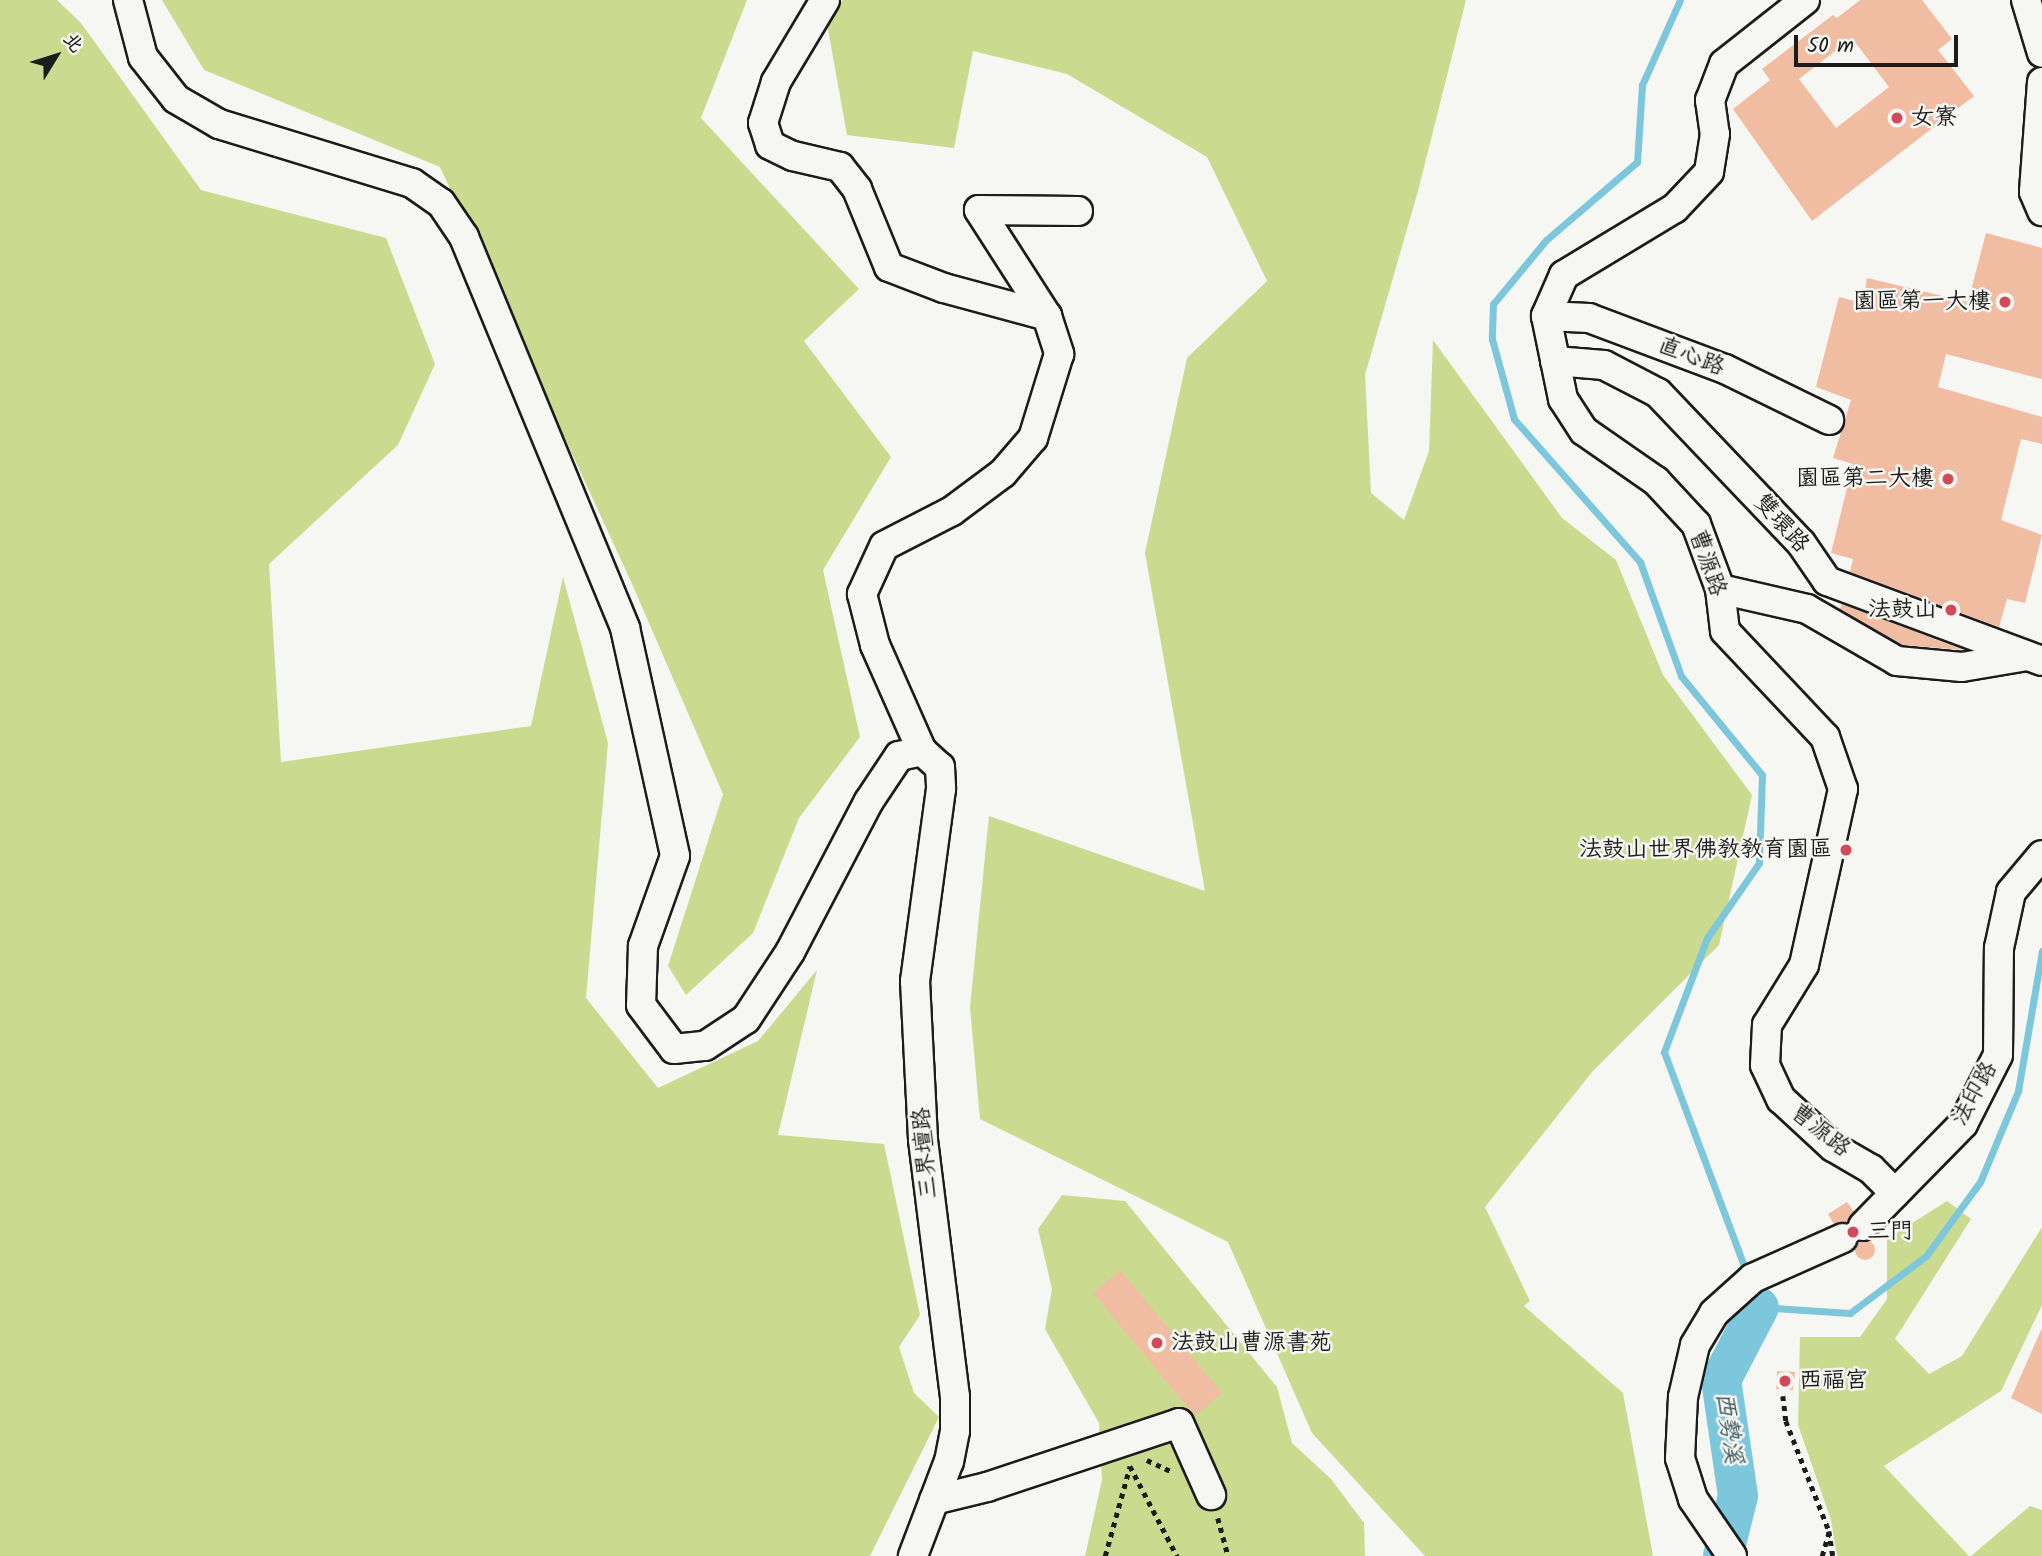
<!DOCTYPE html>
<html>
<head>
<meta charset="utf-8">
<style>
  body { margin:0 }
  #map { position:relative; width:2042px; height:1556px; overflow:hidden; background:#f6f6f2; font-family:Kalam,"LXGW WenKai TC",sans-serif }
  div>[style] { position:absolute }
  .green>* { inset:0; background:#cadb8f }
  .stream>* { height:7px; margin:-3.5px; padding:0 3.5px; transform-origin:3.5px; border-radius:3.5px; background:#7dc7dd }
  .river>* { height:40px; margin:-20px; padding:0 20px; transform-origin:20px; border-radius:20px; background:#7dc7dd }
  .building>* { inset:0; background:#f0bca2 }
  .round { border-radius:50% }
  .path>* { height:4.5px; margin-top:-2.25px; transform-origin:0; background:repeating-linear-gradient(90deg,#1c1c1c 0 5px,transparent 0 10px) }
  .roads { filter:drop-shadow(2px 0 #1c1c1c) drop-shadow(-2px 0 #1c1c1c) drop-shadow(0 2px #1c1c1c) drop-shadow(0 -2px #1c1c1c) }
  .minor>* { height:28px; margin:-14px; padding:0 14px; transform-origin:14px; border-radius:14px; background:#f6f6f2 }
  .dots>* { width:19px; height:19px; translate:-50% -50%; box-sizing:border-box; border:4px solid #f6f6f2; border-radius:50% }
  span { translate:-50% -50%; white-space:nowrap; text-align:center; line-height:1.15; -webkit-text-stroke:5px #f6f6f2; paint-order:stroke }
  .poi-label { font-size:23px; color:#1c1c1c }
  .left { translate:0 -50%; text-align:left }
  .right { translate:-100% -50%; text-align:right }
  .street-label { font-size:23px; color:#1c1c1c }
  .water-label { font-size:24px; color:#3e5860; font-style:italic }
  .north { position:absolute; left:21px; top:21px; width:70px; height:70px; -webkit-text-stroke:5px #f6f6f2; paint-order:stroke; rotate:52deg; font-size:19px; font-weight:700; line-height:28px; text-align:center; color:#1c1c1c }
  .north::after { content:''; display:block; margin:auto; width:24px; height:32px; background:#1c1c1c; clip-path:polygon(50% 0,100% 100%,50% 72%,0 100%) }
  .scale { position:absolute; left:1794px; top:35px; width:164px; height:32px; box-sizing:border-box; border:4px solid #1c1c1c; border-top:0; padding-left:9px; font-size:21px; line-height:24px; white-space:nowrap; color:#1c1c1c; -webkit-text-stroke:5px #f6f6f2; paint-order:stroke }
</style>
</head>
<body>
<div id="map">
  <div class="green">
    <div style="clip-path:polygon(0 0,57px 0,81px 23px,201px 190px,386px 238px,435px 364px,398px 445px,269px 564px,281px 762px,531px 726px,563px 577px,608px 743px,586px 998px,658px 1088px,758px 1041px,817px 970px,778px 1135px,884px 1144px,920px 1315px,899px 1347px,914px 1393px,939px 1417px,870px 1556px,0 1556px)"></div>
    <div style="clip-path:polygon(162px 0,747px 0,701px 118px,859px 289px,804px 341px,891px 457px,823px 570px,860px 737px,799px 818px,753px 933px,686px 995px,668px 966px,723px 794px,633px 586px,440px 167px,204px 70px)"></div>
    <div style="clip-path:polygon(843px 0,1466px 0,1418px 191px,1365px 375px,1371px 493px,1404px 520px,1429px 451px,1433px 340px,1562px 518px,1616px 560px,1663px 675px,1752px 795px,1719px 945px,1592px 1072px,1485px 1207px,1530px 1301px,1524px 1306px,1623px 1393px,1653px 1556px,1425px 1556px,1312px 1433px,1228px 1242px,980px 1119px,970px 1007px,989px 816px,1205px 891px,1145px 553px,1187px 358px,1267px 281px,1207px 157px,1067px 74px,973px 51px,954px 148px,847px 135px,826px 18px)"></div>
    <div style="clip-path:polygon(1062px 1195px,1125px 1201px,1277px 1387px,1292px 1443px,1331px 1479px,1364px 1523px,1365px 1556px,1085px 1556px,1102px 1480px,1099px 1423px,1045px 1329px,1052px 1289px,1038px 1229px)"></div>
    <div style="clip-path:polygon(1947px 1201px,1971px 1219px,1895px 1339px,1929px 1374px,1962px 1356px,2042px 1227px,2042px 1305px,2001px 1391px,1884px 1466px,1969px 1556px,1837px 1556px,1831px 1520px,1798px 1425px,1800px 1337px,1860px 1337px,1887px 1299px,1887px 1239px)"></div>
    <div style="clip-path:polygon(2030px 1506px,2042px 1510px,2042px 1556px,1971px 1556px)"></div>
  </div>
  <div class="stream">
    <div style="left:1680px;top:0;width:93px;rotate:114.1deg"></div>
    <div style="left:1642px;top:85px;width:77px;rotate:93.7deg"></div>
    <div style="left:1637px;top:162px;width:120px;rotate:139.4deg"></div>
    <div style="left:1546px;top:240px;width:83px;rotate:129.6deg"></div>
    <div style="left:1493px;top:304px;width:35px;rotate:92deg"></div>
    <div style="left:1492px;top:339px;width:83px;rotate:74.6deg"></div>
    <div style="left:1514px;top:419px;width:191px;rotate:48.6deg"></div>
    <div style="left:1640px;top:562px;width:121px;rotate:70.2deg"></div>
    <div style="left:1681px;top:676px;width:128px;rotate:50.7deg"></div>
    <div style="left:1762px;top:775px;width:88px;rotate:92deg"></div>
    <div style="left:1759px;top:863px;width:91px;rotate:124.7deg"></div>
    <div style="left:1707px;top:938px;width:122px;rotate:110.7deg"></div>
    <div style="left:1664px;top:1052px;width:237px;rotate:69.5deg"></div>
    <div style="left:1752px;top:1288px;width:20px;rotate:70deg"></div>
    <div style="left:1759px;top:1307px;width:91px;rotate:3.8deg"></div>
    <div style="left:1850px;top:1313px;width:95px;rotate:-36.9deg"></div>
    <div style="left:1926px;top:1256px;width:92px;rotate:-53.9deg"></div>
    <div style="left:1980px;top:1182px;width:99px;rotate:-67.3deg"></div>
    <div style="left:2018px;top:1091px;width:142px;rotate:-80.3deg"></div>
  </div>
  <div class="river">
    <div style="left:1723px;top:1556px;width:62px;rotate:-76deg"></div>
    <div style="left:1738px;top:1496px;width:117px;rotate:-98.3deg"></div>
    <div style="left:1721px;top:1380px;width:82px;rotate:-62.5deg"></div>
  </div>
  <div class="building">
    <div style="clip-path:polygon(evenodd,1860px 0,1922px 0,1952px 39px,1938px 50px,1974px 96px,1812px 221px,1733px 109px,1770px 80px,1762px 69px,1833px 15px,1837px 18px,1860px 0,1852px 38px,1889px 87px,1836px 128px,1799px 79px,1852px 38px)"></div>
    <div style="clip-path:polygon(1986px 233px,2042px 248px,2042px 379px,1946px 354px,1938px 387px,2042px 417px,2042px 444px,2021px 439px,2001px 520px,2042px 535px,2025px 603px,2007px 599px,1999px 627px,1850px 572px,1853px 559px,1831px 553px,1853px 464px,1833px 458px,1851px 400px,1816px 387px,1839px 297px,1863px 303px,1867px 278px,1968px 302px)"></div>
    <div style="clip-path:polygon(1842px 604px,1964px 650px,1902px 645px,1840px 609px)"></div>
    <div style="clip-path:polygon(1847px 1202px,1854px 1212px,1847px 1222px,1834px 1224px,1828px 1214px)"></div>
    <div class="round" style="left:1855px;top:1240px;width:20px;height:20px"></div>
    <div style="clip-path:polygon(1120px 1270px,1222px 1393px,1195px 1416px,1093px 1293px)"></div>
    <div style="clip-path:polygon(2042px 1328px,2042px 1414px,2011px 1398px)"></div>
    <div style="clip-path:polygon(1777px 1371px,1795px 1372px,1793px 1390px,1776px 1389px)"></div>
  </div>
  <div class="path">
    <div style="left:1783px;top:1396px;width:25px;rotate:83deg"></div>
    <div style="left:1786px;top:1421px;width:118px;rotate:68.6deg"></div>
    <div style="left:1147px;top:1460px;width:29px;rotate:25deg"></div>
    <div style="left:1130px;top:1466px;width:102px;rotate:62.4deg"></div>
    <div style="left:1218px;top:1518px;width:39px;rotate:75deg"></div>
    <div style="left:1105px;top:1556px;width:93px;rotate:-74.5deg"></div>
    <div style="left:1822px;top:1556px;width:26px;rotate:-74deg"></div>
    <div style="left:1829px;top:1531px;width:25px;rotate:81deg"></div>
  </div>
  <div class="roads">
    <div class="minor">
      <div style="left:128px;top:0;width:59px;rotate:75.3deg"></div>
      <div style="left:143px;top:57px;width:53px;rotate:51.8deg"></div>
      <div style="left:176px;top:99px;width:50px;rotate:30.2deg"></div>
      <div style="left:219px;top:124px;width:202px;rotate:17deg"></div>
      <div style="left:412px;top:183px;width:35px;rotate:35deg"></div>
      <div style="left:441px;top:203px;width:41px;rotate:55.9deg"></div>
      <div style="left:464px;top:237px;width:423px;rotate:67.6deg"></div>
      <div style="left:625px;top:628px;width:233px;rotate:77.6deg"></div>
      <div style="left:675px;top:856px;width:96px;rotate:109.6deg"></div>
      <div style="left:643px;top:946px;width:59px;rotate:91.9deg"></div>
      <div style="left:641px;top:1005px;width:55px;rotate:53.1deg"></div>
      <div style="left:674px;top:1049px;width:31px;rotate:-6deg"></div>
      <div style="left:705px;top:1046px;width:49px;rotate:-33.4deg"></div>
      <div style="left:746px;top:1019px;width:80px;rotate:-56.7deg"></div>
      <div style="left:790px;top:952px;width:170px;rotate:-62.4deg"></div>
      <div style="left:869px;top:801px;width:54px;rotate:-56.3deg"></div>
      <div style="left:899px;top:756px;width:24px;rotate:-12deg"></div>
      <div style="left:825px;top:0;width:96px;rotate:120.9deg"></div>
      <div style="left:776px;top:82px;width:43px;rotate:107.6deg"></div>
      <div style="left:763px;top:123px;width:23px;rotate:72deg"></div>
      <div style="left:770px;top:145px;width:25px;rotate:26deg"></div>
      <div style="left:793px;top:156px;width:48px;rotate:13.2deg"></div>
      <div style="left:840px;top:167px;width:28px;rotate:52deg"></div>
      <div style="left:857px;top:189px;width:84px;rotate:67.7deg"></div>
      <div style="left:889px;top:267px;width:59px;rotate:20.9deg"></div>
      <div style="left:944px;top:288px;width:107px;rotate:15.2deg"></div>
      <div style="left:1047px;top:316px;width:40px;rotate:72deg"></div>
      <div style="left:1059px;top:354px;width:88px;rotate:107.2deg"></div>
      <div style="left:1033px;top:438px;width:46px;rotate:130.6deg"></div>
      <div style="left:1003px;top:473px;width:64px;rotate:143.3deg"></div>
      <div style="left:952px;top:511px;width:76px;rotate:152.8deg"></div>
      <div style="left:884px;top:546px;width:53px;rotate:114.6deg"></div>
      <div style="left:862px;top:594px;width:53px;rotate:75.7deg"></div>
      <div style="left:875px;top:645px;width:116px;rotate:66.1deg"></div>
      <div style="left:922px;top:751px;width:24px;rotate:42deg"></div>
      <div style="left:940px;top:767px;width:22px;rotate:87deg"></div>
      <div style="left:941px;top:789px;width:194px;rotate:97.7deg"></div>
      <div style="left:915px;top:981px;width:159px;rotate:87.1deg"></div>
      <div style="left:923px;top:1140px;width:259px;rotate:82.9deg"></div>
      <div style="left:955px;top:1397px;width:34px;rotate:90deg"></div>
      <div style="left:955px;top:1431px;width:31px;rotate:101deg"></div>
      <div style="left:949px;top:1461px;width:102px;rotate:110.8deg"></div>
      <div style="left:1805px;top:0;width:103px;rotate:141.7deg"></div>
      <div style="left:1724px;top:64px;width:39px;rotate:111deg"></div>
      <div style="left:1710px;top:100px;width:34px;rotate:82deg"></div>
      <div style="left:1715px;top:134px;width:38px;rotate:99deg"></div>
      <div style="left:1709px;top:172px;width:50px;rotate:133.4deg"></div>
      <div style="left:1675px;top:208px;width:130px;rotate:148.9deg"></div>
      <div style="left:1564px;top:275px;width:45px;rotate:113.7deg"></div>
      <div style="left:1546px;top:316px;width:85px;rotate:78.4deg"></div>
      <div style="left:1563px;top:399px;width:38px;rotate:57deg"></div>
      <div style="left:1584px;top:431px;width:88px;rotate:34.8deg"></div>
      <div style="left:1656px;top:481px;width:59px;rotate:47.1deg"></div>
      <div style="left:1696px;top:524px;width:69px;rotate:69.7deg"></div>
      <div style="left:1720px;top:589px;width:42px;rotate:83.2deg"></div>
      <div style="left:1725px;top:631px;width:146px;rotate:46.7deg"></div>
      <div style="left:1825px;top:737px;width:55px;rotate:70.9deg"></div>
      <div style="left:1843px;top:789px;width:180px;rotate:102.5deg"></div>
      <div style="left:1804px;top:965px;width:70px;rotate:121.7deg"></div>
      <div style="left:1767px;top:1025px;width:40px;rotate:92.9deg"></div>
      <div style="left:1765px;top:1065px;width:38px;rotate:65deg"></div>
      <div style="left:1781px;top:1099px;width:71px;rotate:42.7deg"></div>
      <div style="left:1833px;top:1147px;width:44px;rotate:30.1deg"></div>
      <div style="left:1871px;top:1169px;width:34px;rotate:45deg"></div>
      <div style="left:2026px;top:0;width:55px;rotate:73.2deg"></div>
      <div style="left:2042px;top:82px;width:110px;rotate:94.2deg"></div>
      <div style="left:2034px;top:192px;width:21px;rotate:67deg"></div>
      <div style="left:1047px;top:316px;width:126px;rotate:-122.7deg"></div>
      <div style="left:979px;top:210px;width:99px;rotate:0.6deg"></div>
      <div style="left:1546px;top:316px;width:43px;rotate:2.7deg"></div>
      <div style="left:1589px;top:318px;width:145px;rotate:20.6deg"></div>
      <div style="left:1725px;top:369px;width:116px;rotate:26.1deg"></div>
      <div style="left:1555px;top:361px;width:49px;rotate:4.7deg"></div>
      <div style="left:1604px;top:365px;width:61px;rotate:27.4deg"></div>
      <div style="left:1658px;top:393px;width:207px;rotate:46.4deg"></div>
      <div style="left:1801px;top:543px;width:46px;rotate:55.6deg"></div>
      <div style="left:1827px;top:581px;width:229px;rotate:20.4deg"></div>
      <div style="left:1720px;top:589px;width:89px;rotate:12.9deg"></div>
      <div style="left:1807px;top:609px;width:104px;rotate:30deg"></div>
      <div style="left:1897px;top:661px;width:65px;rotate:5.3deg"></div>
      <div style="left:1962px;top:667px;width:66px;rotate:-9.6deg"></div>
      <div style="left:1863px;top:1226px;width:143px;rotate:-45.6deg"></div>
      <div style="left:1963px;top:1124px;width:77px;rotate:-63.1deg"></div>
      <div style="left:1998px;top:1055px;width:107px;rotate:-89.5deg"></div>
      <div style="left:1999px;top:948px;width:57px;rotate:-77.9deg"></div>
      <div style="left:2011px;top:892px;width:48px;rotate:-50deg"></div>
      <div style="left:934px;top:1500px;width:55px;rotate:-13.8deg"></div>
      <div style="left:987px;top:1487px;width:202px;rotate:-18.4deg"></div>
      <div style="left:1179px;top:1423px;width:79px;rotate:66deg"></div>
      <div style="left:1732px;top:1556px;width:69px;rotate:-124.4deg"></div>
      <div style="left:1693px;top:1499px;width:43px;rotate:-107.6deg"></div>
      <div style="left:1680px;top:1458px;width:61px;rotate:-87.2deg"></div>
      <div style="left:1683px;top:1397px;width:53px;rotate:-77deg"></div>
      <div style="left:1695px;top:1345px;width:37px;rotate:-59deg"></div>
      <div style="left:1714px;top:1313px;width:52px;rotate:-41.9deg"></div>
      <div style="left:1753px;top:1278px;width:98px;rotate:-24deg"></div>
    </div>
  </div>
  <div class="dots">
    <div style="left:1897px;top:118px;background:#d1495b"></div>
    <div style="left:2005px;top:302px;background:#d1495b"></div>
    <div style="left:1948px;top:479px;background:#d1495b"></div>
    <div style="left:1951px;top:610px;background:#d1495b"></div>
    <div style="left:1846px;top:850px;background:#d1495b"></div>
    <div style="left:1853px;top:1232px;background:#d1495b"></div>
    <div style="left:1157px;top:1343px;background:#d1495b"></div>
    <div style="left:1785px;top:1381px;background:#d1495b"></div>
  </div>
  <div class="poi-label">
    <span class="left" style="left:1911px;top:118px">女寮</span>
    <span class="right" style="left:1991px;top:302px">園區第一大樓</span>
    <span class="right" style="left:1934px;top:479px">園區第二大樓</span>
    <span class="right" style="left:1937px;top:610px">法鼓山</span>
    <span class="right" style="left:1832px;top:850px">法鼓山世界佛教教育園區</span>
    <span class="left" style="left:1867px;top:1232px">三門</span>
    <span class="left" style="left:1171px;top:1343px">法鼓山曹源書苑</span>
    <span class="left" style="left:1799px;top:1381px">西福宮</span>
  </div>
  <div class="street-label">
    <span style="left:1691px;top:357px;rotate:21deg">直心路</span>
    <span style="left:1781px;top:524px;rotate:48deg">雙環路</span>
    <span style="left:1707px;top:563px;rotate:71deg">曹源路</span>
    <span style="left:1975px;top:1094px;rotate:-61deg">法印路</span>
    <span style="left:1820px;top:1131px;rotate:39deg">曹源路</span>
    <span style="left:926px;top:1153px;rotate:-95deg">三界壇路</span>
  </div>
  <div class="water-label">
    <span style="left:1728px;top:1428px;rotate:82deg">西勢溪</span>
  </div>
  <div class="north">北</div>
  <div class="scale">50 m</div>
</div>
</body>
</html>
